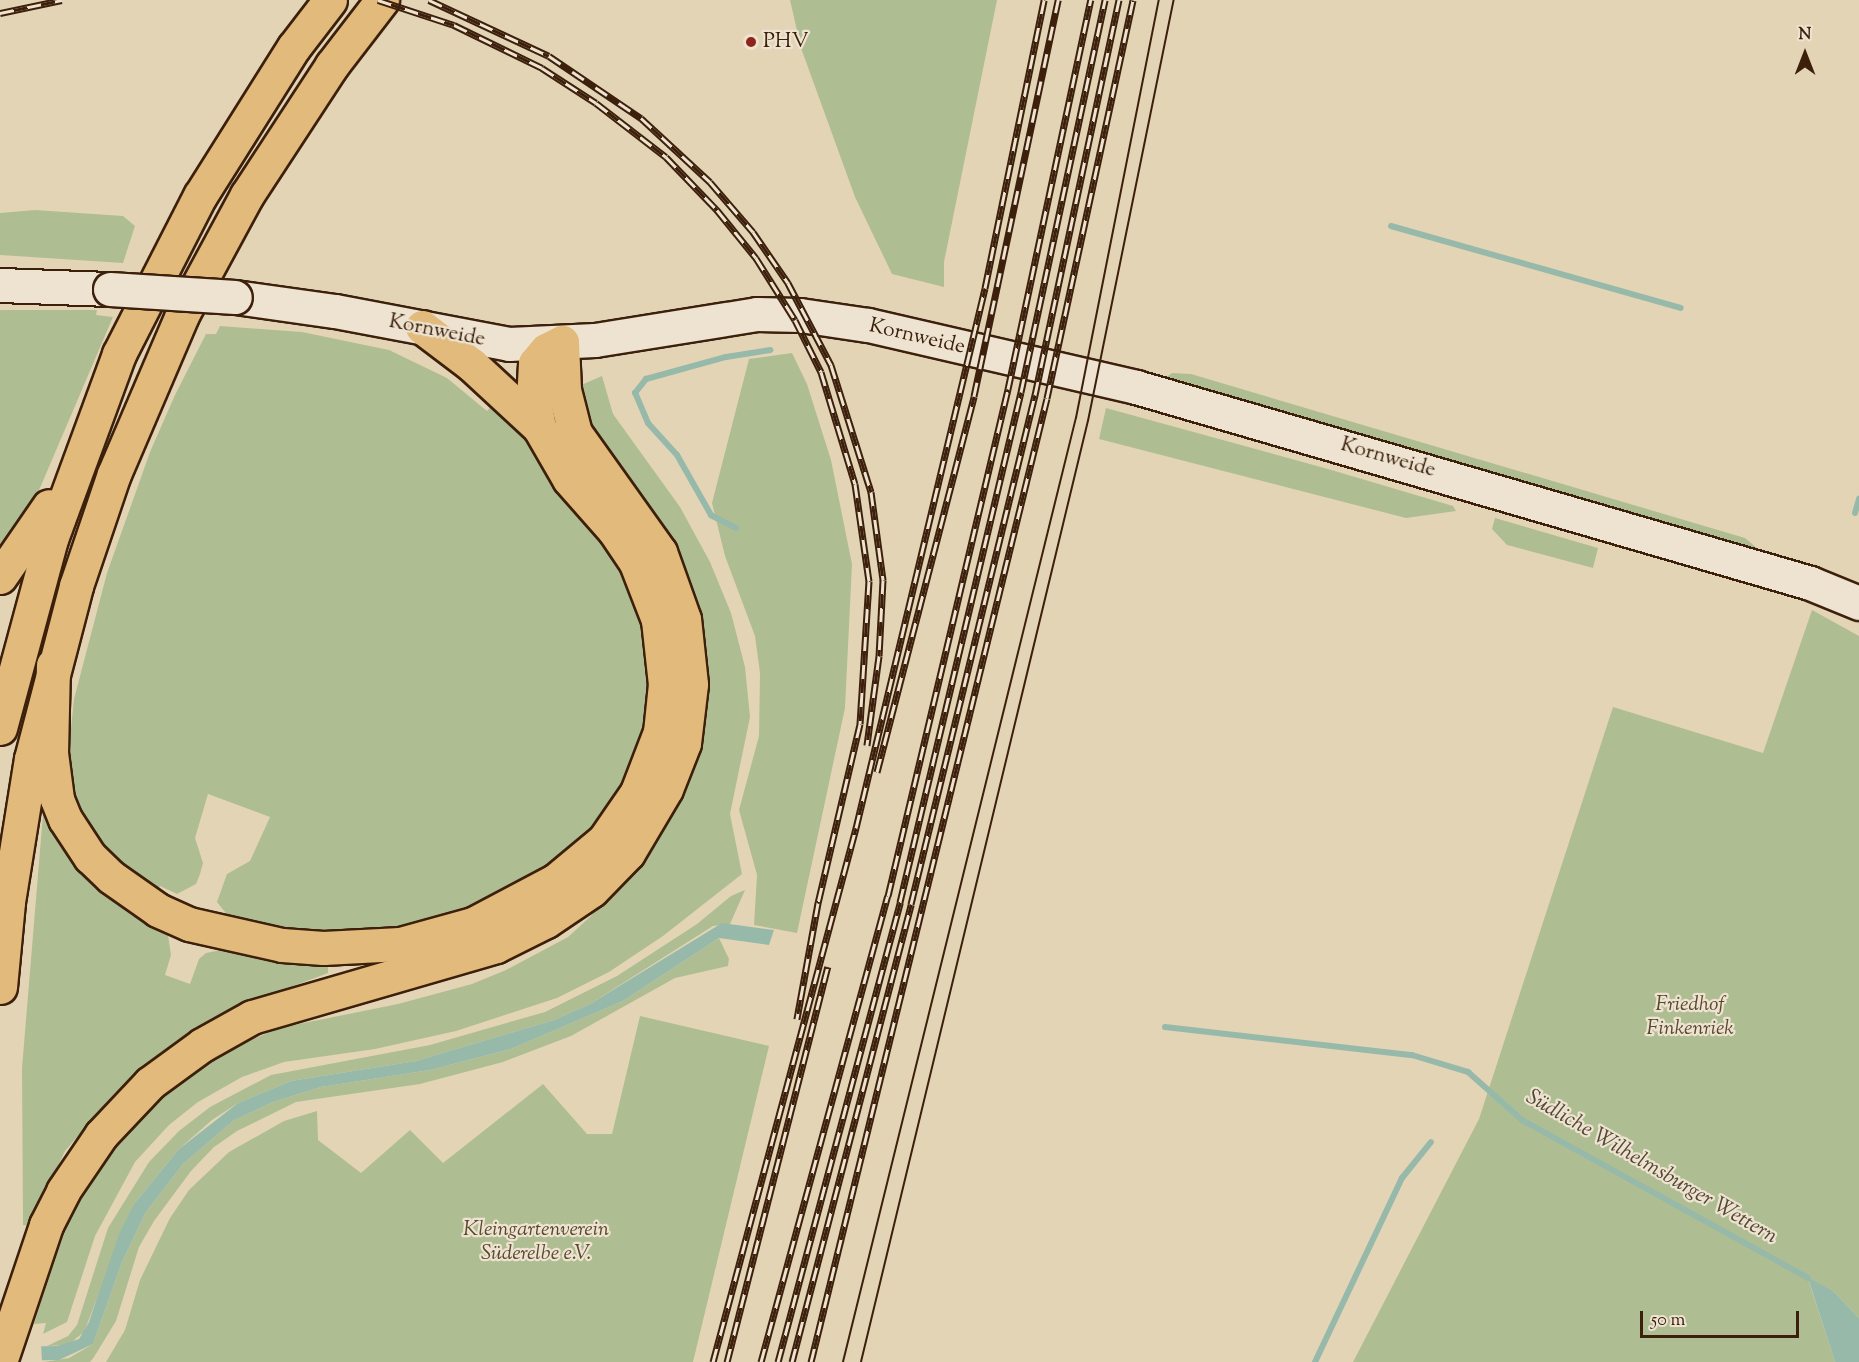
<!DOCTYPE html>
<html>
<head>
<meta charset="utf-8">
<style>
  body { margin:0 }
  #map { position:relative; width:1859px; height:1362px; overflow:hidden; background:#e4d4b6; font-family:"Sorts Mill Goudy",serif }
  div>[style] { position:absolute }
  .green>* { inset:0; background:#afbe92 }
  .water>* { inset:0; background:#97b9a9 }
  .pier>* { inset:0; background:#e4d4b6 }
  .stream>* { height:6px; margin:-3px; padding:0 3px; transform-origin:3px; border-radius:3px; background:#97b9a9 }
  .roads { filter:drop-shadow(2px 0 #3c200c) drop-shadow(-2px 0 #3c200c) drop-shadow(0 2px #3c200c) drop-shadow(0 -2px #3c200c) }
  .secondary>* { height:33px; margin:-16.5px; padding:0 16.5px; transform-origin:16.5px; border-radius:16.5px; background:#ede3d0 }
  .highway>* { height:33px; margin:-16.5px; padding:0 16.5px; transform-origin:16.5px; border-radius:16.5px; background:#e2ba7b }
  .tram>* { height:1.5px; margin:-0.75px; padding:0 0.75px; transform-origin:0.75px; border-radius:0.75px; background:#3c200c }
  .rail>* { height:7px; margin-top:-3.5px; transform-origin:0; background:repeating-linear-gradient(90deg,#ede3d0 0 14px,#3c200c 0 28px); box-sizing:border-box; border-block:2px solid #3c200c }
  .bridges { filter:drop-shadow(2px 0 #3c200c) drop-shadow(-2px 0 #3c200c) drop-shadow(0 2px #3c200c) drop-shadow(0 -2px #3c200c) }
  .secondary-bridge>* { height:33px; margin:-16.5px; padding:0 16.5px; transform-origin:16.5px; border-radius:16.5px; background:#ede3d0 }
  .dots>* { width:16px; height:16px; translate:-50% -50%; box-sizing:border-box; border:3px solid #ede3d0; border-radius:50% }
  span { translate:-50% -50%; white-space:nowrap; text-align:center; line-height:1.15; -webkit-text-stroke:4.5px #ede3d0; paint-order:stroke }
  .poi-label { font-size:21px; color:#3c200c }
  .left { translate:0 -50%; text-align:left }
  .street-label { font-size:21px; color:#3c200c }
  .park-label { font-size:21px; color:#59482e; font-style:italic }
  .water-label { font-size:22px; color:#534633; font-style:italic }
  .north { position:absolute; left:1775px; top:24px; width:60px; height:60px; -webkit-text-stroke:4px #ede3d0; paint-order:stroke; rotate:0deg; font-size:16px; font-weight:700; line-height:24px; text-align:center; color:#3c200c }
  .north::after { content:''; display:block; margin:auto; width:21px; height:27px; background:#3c200c; clip-path:polygon(50% 0,100% 100%,50% 72%,0 100%) }
  .scale { position:absolute; left:1640px; top:1311px; width:159px; height:27px; box-sizing:border-box; border:3px solid #3c200c; border-top:0; padding-left:8px; font-size:18px; line-height:21px; white-space:nowrap; color:#3c200c; -webkit-text-stroke:4px #ede3d0; paint-order:stroke }
</style>
</head>
<body>
<div id="map">
  <div class="green">
    <div style="clip-path:polygon(790px 0,997px 0,944px 262px,944px 287px,892px 274px,855px 197px,801px 48px)"></div>
    <div style="clip-path:polygon(35px 210px,123px 216px,135px 226px,123px 263px,0 255px,0 213px)"></div>
    <div style="clip-path:polygon(0 310px,97px 310px,96px 315px,113px 317px,31px 509px,0 554px)"></div>
    <div style="clip-path:polygon(220px 326px,302px 332px,389px 350px,447px 378px,487px 411px,498px 399px,622px 560px,655px 661px,648px 731px,613px 810px,562px 860px,487px 904px,404px 926px,366px 931px,318px 934px,232px 921px,217px 902px,227px 874px,250px 861px,270px 817px,208px 794px,195px 838px,203px 863px,200px 874px,196px 884px,177px 894px,160px 886px,156px 892px,110px 860px,78px 811px,68px 758px,74px 699px,107px 573px,150px 452px,175px 395px,206px 334px,216px 334px)"></div>
    <div style="clip-path:polygon(792px 353px,807px 384px,831px 460px,852px 564px,845px 708px,797px 933px,754px 925px,757px 875px,739px 810px,759px 736px,760px 673px,755px 636px,725px 556px,712px 503px,749px 359px)"></div>
    <div style="clip-path:polygon(1172px 373px,1191px 374px,1745px 538px,1764px 554px,1164px 379px)"></div>
    <div style="clip-path:polygon(602px 376px,613px 414px,680px 507px,710px 562px,731px 613px,745px 667px,750px 717px,730px 814px,742px 874px,663px 936px,609px 972px,557px 998px,456px 1031px,375px 1049px,284px 1062px,242px 1077px,198px 1102px,169px 1125px,135px 1162px,95px 1236px,67px 1322px,43px 1334px,46px 1323px,34px 1324px,62px 1230px,91px 1178px,132px 1124px,172px 1085px,232px 1048px,279px 1028px,398px 1004px,472px 984px,506px 970px,568px 937px,591px 916px,628px 869px,683px 774px,579px 386px)"></div>
    <div style="clip-path:polygon(1106px 408px,1328px 469px,1453px 506px,1456px 511px,1406px 518px,1099px 439px)"></div>
    <div style="clip-path:polygon(1495px 518px,1598px 548px,1593px 568px,1507px 545px,1492px 529px)"></div>
    <div style="clip-path:polygon(1812px 610px,1859px 636px,1859px 1318px,1832px 1290px,1808px 1279px,1835px 1362px,1353px 1362px,1479px 1119px,1613px 707px,1763px 753px)"></div>
    <div style="clip-path:polygon(44px 802px,57px 836px,81px 873px,131px 915px,168px 935px,171px 955px,165px 975px,190px 984px,199px 959px,206px 953px,221px 950px,271px 962px,328px 964px,328px 973px,229px 1010px,161px 1052px,115px 1093px,65px 1151px,29px 1226px,23px 1225px,22px 1068px)"></div>
    <div style="clip-path:polygon(745px 890px,730px 924px,713px 926px,590px 1004px,554px 1020px,416px 1061px,291px 1081px,238px 1103px,212px 1120px,179px 1149px,134px 1204px,84px 1332px,68px 1345px,47px 1346px,68px 1336px,77px 1325px,108px 1228px,149px 1162px,179px 1131px,210px 1107px,271px 1075px,430px 1045px,545px 1012px,617px 976px,697px 924px,731px 896px)"></div>
    <div style="clip-path:polygon(719px 938px,729px 959px,728px 966px,675px 978px,571px 1036px,503px 1062px,420px 1084px,296px 1102px,237px 1131px,214px 1147px,191px 1171px,154px 1221px,139px 1247px,116px 1321px,94px 1357px,90px 1362px,44px 1362px,69px 1358px,93px 1344px,122px 1262px,146px 1212px,183px 1164px,233px 1121px,273px 1102px,321px 1087px,430px 1070px,511px 1049px,623px 1001px)"></div>
    <div style="clip-path:polygon(640px 1016px,769px 1046px,693px 1362px,106px 1362px,125px 1330px,140px 1280px,170px 1218px,189px 1190px,229px 1152px,284px 1121px,317px 1111px,318px 1140px,361px 1173px,410px 1130px,443px 1163px,543px 1084px,587px 1134px,612px 1134px)"></div>
  </div>
  <div class="water">
    <div style="clip-path:polygon(722px 923px,774px 930px,769px 945px,719px 938px,623px 1001px,511px 1049px,430px 1070px,321px 1087px,273px 1102px,233px 1121px,183px 1164px,146px 1212px,122px 1262px,93px 1344px,59px 1360px,0 1361px,0 1347px,57px 1346px,79px 1339px,89px 1322px,119px 1234px,134px 1204px,179px 1149px,238px 1103px,291px 1081px,416px 1061px,554px 1020px,590px 1004px)"></div>
    <div style="clip-path:polygon(1808px 1278px,1832px 1290px,1859px 1318px,1859px 1362px,1835px 1362px)"></div>
  </div>
  <div class="pier">
    <div style="clip-path:polygon(41px 1343px,42px 1362px,0 1362px,0 1344px)"></div>
  </div>
  <div class="stream">
    <div style="left:1391px;top:226px;width:301px;rotate:15.8deg"></div>
    <div style="left:1855px;top:513px;width:15px;rotate:-74deg"></div>
    <div style="left:736px;top:528px;width:28px;rotate:-153deg"></div>
    <div style="left:711px;top:515px;width:69px;rotate:-119.5deg"></div>
    <div style="left:677px;top:455px;width:43px;rotate:-132.2deg"></div>
    <div style="left:648px;top:423px;width:33px;rotate:-113deg"></div>
    <div style="left:635px;top:393px;width:18px;rotate:-52deg"></div>
    <div style="left:646px;top:379px;width:83px;rotate:-15.4deg"></div>
    <div style="left:726px;top:357px;width:45px;rotate:-9deg"></div>
    <div style="left:1165px;top:1027px;width:249px;rotate:6.5deg"></div>
    <div style="left:1412px;top:1055px;width:59px;rotate:16.9deg"></div>
    <div style="left:1468px;top:1072px;width:72px;rotate:41.6deg"></div>
    <div style="left:1522px;top:1120px;width:327px;rotate:28.9deg"></div>
    <div style="left:1315px;top:1362px;width:204px;rotate:-64.7deg"></div>
    <div style="left:1402px;top:1178px;width:46px;rotate:-51.1deg"></div>
  </div>
  <div class="roads">
    <div class="secondary">
      <div style="left:0;top:285px;width:110px;rotate:2.1deg"></div>
      <div style="left:235px;top:297px;width:101px;rotate:8deg"></div>
      <div style="left:335px;top:311px;width:177px;rotate:10.7deg"></div>
      <div style="left:509px;top:344px;width:86px;rotate:-2.7deg"></div>
      <div style="left:595px;top:340px;width:164px;rotate:-9.1deg"></div>
      <div style="left:757px;top:314px;width:43px;rotate:1.3deg"></div>
      <div style="left:800px;top:315px;width:69px;rotate:8.4deg"></div>
      <div style="left:868px;top:325px;width:275px;rotate:13deg"></div>
      <div style="left:1136px;top:387px;width:702px;rotate:16.21deg"></div>
      <div style="left:1810px;top:583px;width:53px;rotate:22.2deg"></div>
    </div>
    <div class="highway">
      <div style="left:422px;top:327px;width:63px;rotate:37.2deg"></div>
      <div style="left:472px;top:365px;width:91px;rotate:42.8deg"></div>
      <div style="left:0;top:577px;width:86px;rotate:-55.4deg"></div>
      <div style="left:0;top:728px;width:196px;rotate:-74.9deg"></div>
      <div style="left:51px;top:539px;width:197px;rotate:-69.8deg"></div>
      <div style="left:119px;top:354px;width:178px;rotate:-62.9deg"></div>
      <div style="left:200px;top:196px;width:176px;rotate:-57.8deg"></div>
      <div style="left:294px;top:47px;width:59px;rotate:-52.5deg"></div>
      <div style="left:0;top:987px;width:85px;rotate:-84.6deg"></div>
      <div style="left:8px;top:902px;width:145px;rotate:-80.9deg"></div>
      <div style="left:31px;top:759px;width:179px;rotate:-75.4deg"></div>
      <div style="left:76px;top:586px;width:118px;rotate:-71.3deg"></div>
      <div style="left:114px;top:474px;width:173px;rotate:-66.8deg"></div>
      <div style="left:182px;top:315px;width:136px;rotate:-61.6deg"></div>
      <div style="left:247px;top:195px;width:155px;rotate:-56.8deg"></div>
      <div style="left:332px;top:65px;width:82px;rotate:-52.4deg"></div>
      <div style="left:0;top:1362px;width:145px;rotate:-71.4deg"></div>
      <div style="left:46px;top:1225px;width:38px;rotate:-63deg"></div>
      <div style="left:63px;top:1191px;width:68px;rotate:-55.8deg"></div>
      <div style="left:101px;top:1135px;width:71px;rotate:-46.7deg"></div>
      <div style="left:150px;top:1083px;width:64px;rotate:-36.2deg"></div>
      <div style="left:202px;top:1045px;width:57px;rotate:-29.2deg"></div>
      <div style="left:252px;top:1017px;width:254px;rotate:-16.2deg"></div>
      <div style="left:496px;top:946px;width:56px;rotate:-26.6deg"></div>
      <div style="left:546px;top:921px;width:55px;rotate:-34deg"></div>
      <div style="left:592px;top:890px;width:52px;rotate:-45.8deg"></div>
      <div style="left:628px;top:853px;width:74px;rotate:-59.3deg"></div>
      <div style="left:666px;top:789px;width:49px;rotate:-68.6deg"></div>
      <div style="left:684px;top:743px;width:59px;rotate:-83.2deg"></div>
      <div style="left:691px;top:684px;width:65px;rotate:-96.1deg"></div>
      <div style="left:684px;top:619px;width:71px;rotate:-109.7deg"></div>
      <div style="left:660px;top:552px;width:146px;rotate:-125.5deg"></div>
      <div style="left:575px;top:433px;width:44px;rotate:-104.3deg"></div>
      <div style="left:564px;top:390px;width:48px;rotate:-92.4deg"></div>
      <div style="left:562px;top:342px;width:18px;rotate:153deg"></div>
      <div style="left:546px;top:350px;width:17px;rotate:130deg"></div>
      <div style="left:535px;top:363px;width:33px;rotate:93deg"></div>
      <div style="left:533px;top:396px;width:32px;rotate:79deg"></div>
      <div style="left:539px;top:427px;width:60px;rotate:60deg"></div>
      <div style="left:569px;top:479px;width:68px;rotate:48.6deg"></div>
      <div style="left:614px;top:530px;width:40px;rotate:56deg"></div>
      <div style="left:636px;top:563px;width:61px;rotate:68.9deg"></div>
      <div style="left:658px;top:620px;width:64px;rotate:83.8deg"></div>
      <div style="left:665px;top:684px;width:48px;rotate:95.9deg"></div>
      <div style="left:660px;top:732px;width:64px;rotate:111deg"></div>
      <div style="left:637px;top:792px;width:58px;rotate:124.5deg"></div>
      <div style="left:604px;top:840px;width:62px;rotate:140.2deg"></div>
      <div style="left:556px;top:880px;width:94px;rotate:152.1deg"></div>
      <div style="left:473px;top:924px;width:76px;rotate:164.7deg"></div>
      <div style="left:400px;top:944px;width:77px;rotate:177deg"></div>
      <div style="left:323px;top:948px;width:41px;rotate:-175.8deg"></div>
      <div style="left:282px;top:945px;width:95px;rotate:-167.3deg"></div>
      <div style="left:189px;top:924px;width:34px;rotate:-156deg"></div>
      <div style="left:158px;top:910px;width:57px;rotate:-144.9deg"></div>
      <div style="left:111px;top:877px;width:29px;rotate:-136deg"></div>
      <div style="left:90px;top:857px;width:45px;rotate:-123.3deg"></div>
      <div style="left:65px;top:819px;width:22px;rotate:-112deg"></div>
      <div style="left:57px;top:799px;width:46px;rotate:-97.4deg"></div>
      <div style="left:51px;top:753px;width:88px;rotate:-88.7deg"></div>
    </div>
  </div>
  <div class="tram">
    <div style="left:843px;top:1362px;width:972px;rotate:-76.14deg"></div>
    <div style="left:1076px;top:418px;width:426px;rotate:-78.8deg"></div>
    <div style="left:861px;top:1362px;width:968px;rotate:-76.44deg"></div>
    <div style="left:1088px;top:421px;width:430px;rotate:-78.5deg"></div>
  </div>
  <div class="rail">
    <div style="left:378px;top:0;width:80px;rotate:18.2deg"></div>
    <div style="left:454px;top:25px;width:98px;rotate:26deg"></div>
    <div style="left:542px;top:68px;width:64px;rotate:32.9deg"></div>
    <div style="left:596px;top:103px;width:88px;rotate:37.6deg"></div>
    <div style="left:666px;top:157px;width:74px;rotate:46.1deg"></div>
    <div style="left:717px;top:210px;width:62px;rotate:50.9deg"></div>
    <div style="left:756px;top:258px;width:73px;rotate:57.8deg"></div>
    <div style="left:795px;top:320px;width:58px;rotate:63.4deg"></div>
    <div style="left:821px;top:372px;width:117px;rotate:73.1deg"></div>
    <div style="left:855px;top:484px;width:98px;rotate:81.8deg"></div>
    <div style="left:869px;top:581px;width:143px;rotate:93.6deg"></div>
    <div style="left:860px;top:724px;width:184px;rotate:103.2deg"></div>
    <div style="left:818px;top:903px;width:118px;rotate:100.3deg"></div>
    <div style="left:429px;top:0;width:132px;rotate:25deg"></div>
    <div style="left:549px;top:56px;width:111px;rotate:34deg"></div>
    <div style="left:641px;top:118px;width:94px;rotate:42.8deg"></div>
    <div style="left:710px;top:182px;width:66px;rotate:49.3deg"></div>
    <div style="left:753px;top:232px;width:62px;rotate:55.5deg"></div>
    <div style="left:788px;top:283px;width:93px;rotate:62.3deg"></div>
    <div style="left:831px;top:365px;width:133px;rotate:72.5deg"></div>
    <div style="left:871px;top:492px;width:89px;rotate:82.2deg"></div>
    <div style="left:883px;top:580px;width:76px;rotate:93deg"></div>
    <div style="left:879px;top:656px;width:90px;rotate:97.7deg"></div>
    <div style="left:0;top:13px;width:63px;rotate:-11.8deg"></div>
    <div style="left:877px;top:772px;width:388px;rotate:-75.5deg"></div>
    <div style="left:974px;top:396px;width:405px;rotate:-78deg"></div>
    <div style="left:713px;top:1362px;width:553px;rotate:-75.01deg"></div>
    <div style="left:856px;top:828px;width:555px;rotate:-76.56deg"></div>
    <div style="left:985px;top:288px;width:294px;rotate:-78.4deg"></div>
    <div style="left:727px;top:1362px;width:408px;rotate:-75.7deg"></div>
    <div style="left:761px;top:1362px;width:483px;rotate:-74.8deg"></div>
    <div style="left:888px;top:896px;width:521px;rotate:-76.68deg"></div>
    <div style="left:1008px;top:389px;width:398px;rotate:-78deg"></div>
    <div style="left:778px;top:1362px;width:476px;rotate:-75.1deg"></div>
    <div style="left:900px;top:902px;width:524px;rotate:-76.65deg"></div>
    <div style="left:1021px;top:392px;width:401px;rotate:-77.9deg"></div>
    <div style="left:792px;top:1362px;width:473px;rotate:-75.4deg"></div>
    <div style="left:911px;top:904px;width:524px;rotate:-76.31deg"></div>
    <div style="left:1035px;top:395px;width:404px;rotate:-78deg"></div>
    <div style="left:811px;top:1362px;width:992px;rotate:-76.24deg"></div>
    <div style="left:1047px;top:398px;width:407px;rotate:-77.8deg"></div>
  </div>
  <div class="bridges">
    <div class="secondary-bridge">
      <div style="left:110px;top:289px;width:125px;rotate:3.7deg"></div>
    </div>
  </div>
  <div class="dots">
    <div style="left:751px;top:42px;background:#8f2418"></div>
  </div>
  <div class="poi-label">
    <span class="left" style="left:763px;top:42px">PHV</span>
  </div>
  <div class="street-label">
    <span style="left:437px;top:331px;rotate:11deg">Kornweide</span>
    <span style="left:917px;top:337px;rotate:13deg">Kornweide</span>
    <span style="left:1388px;top:458px;rotate:16deg">Kornweide</span>
  </div>
  <div class="park-label">
    <span style="left:1690px;top:1017px">Friedhof<br>Finkenriek</span>
    <span style="left:536px;top:1242px">Kleingartenverein<br>Süderelbe e.V.</span>
  </div>
  <div class="water-label">
    <span style="left:1651px;top:1168px;rotate:30deg">Südliche Wilhelmsburger Wettern</span>
  </div>
  <div class="north">N</div>
  <div class="scale">50 m</div>
</div>
</body>
</html>
